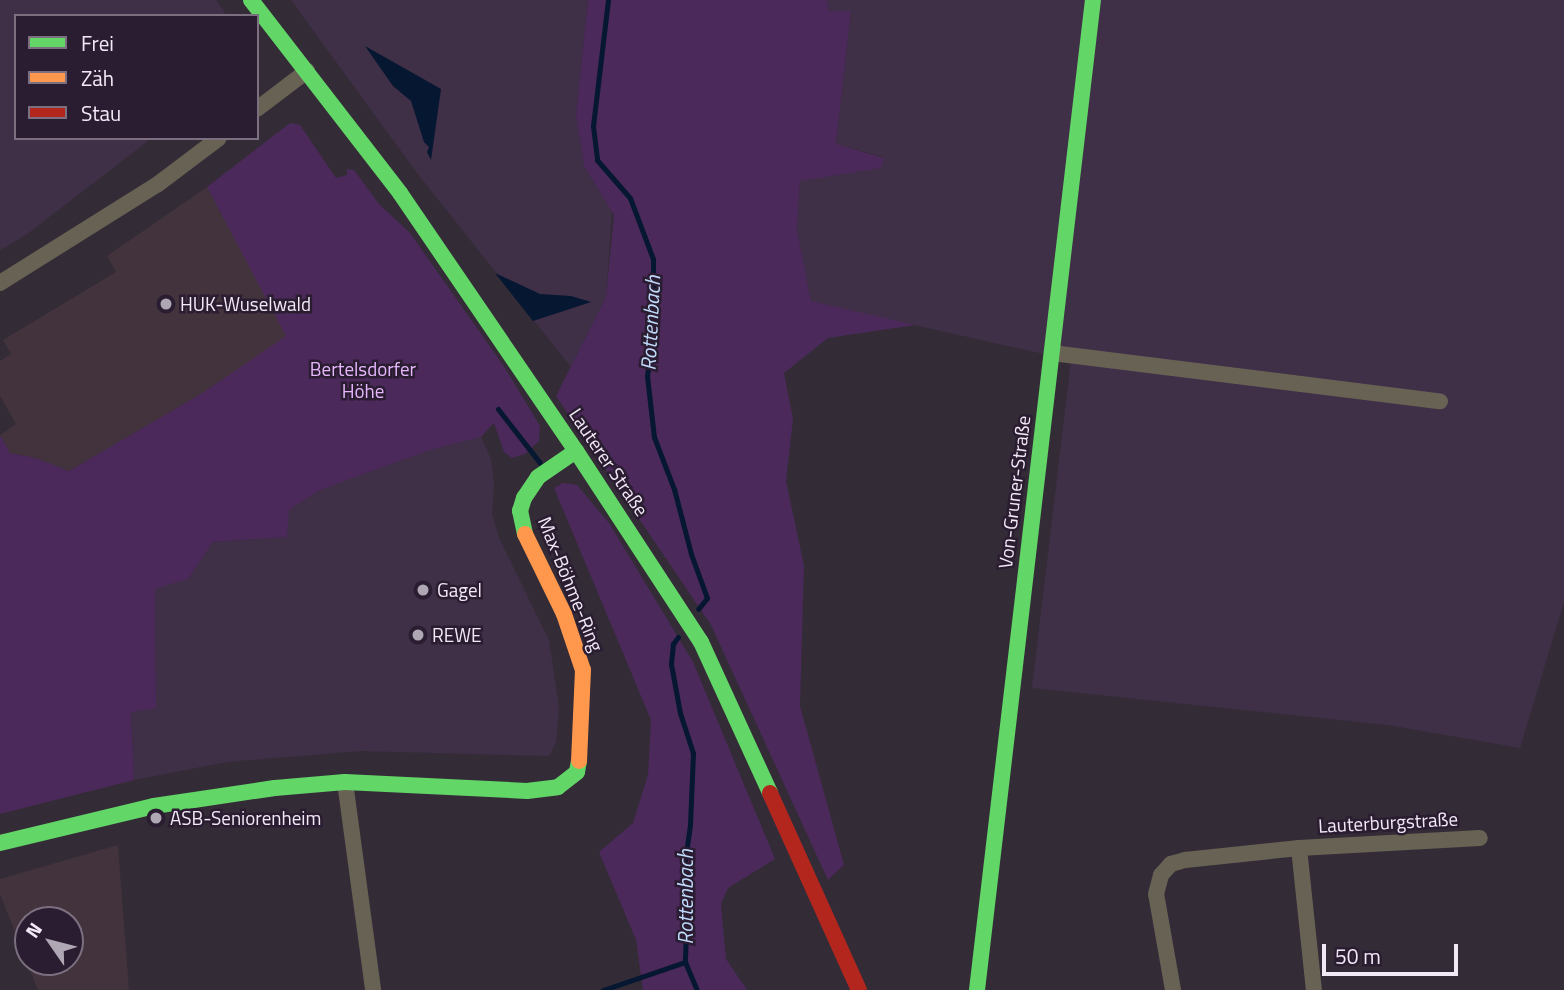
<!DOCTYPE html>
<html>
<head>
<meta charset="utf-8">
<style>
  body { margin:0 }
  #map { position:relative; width:1564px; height:990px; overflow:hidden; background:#332c37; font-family:"Titillium Web",sans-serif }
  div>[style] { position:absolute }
  .built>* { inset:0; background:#3f2f47 }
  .education>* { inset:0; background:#42333c }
  .green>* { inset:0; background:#4b295a }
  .water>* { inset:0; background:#051731 }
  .stream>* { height:5px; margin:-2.5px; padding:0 2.5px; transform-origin:2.5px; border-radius:2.5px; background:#051731 }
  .street>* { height:16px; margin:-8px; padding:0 8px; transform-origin:8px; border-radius:8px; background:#686254 }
  .fast>* { height:16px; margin:-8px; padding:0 8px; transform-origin:8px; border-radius:8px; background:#63d668 }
  .slow>* { height:16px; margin:-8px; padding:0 8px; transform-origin:8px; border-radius:8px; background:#ff974d }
  .jam>* { height:16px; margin:-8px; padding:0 8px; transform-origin:8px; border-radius:8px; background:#b3261e }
  .dots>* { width:19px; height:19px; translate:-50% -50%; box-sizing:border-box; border:4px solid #2b1d31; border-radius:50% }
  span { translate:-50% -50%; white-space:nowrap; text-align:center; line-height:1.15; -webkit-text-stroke:5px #2b1d31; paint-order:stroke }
  .poi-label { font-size:19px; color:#f2e9f7 }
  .left { translate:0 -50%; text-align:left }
  .park-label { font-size:19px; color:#e6b7fd }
  .street-label { font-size:19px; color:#f2e9f7 }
  .water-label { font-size:21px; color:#c0dbfb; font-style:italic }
  .legend { position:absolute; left:14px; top:14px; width:245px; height:126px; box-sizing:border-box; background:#2b1d31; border:2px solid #7b6f80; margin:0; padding:9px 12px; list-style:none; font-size:21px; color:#f2e9f7 }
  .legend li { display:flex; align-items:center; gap:14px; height:35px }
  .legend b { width:35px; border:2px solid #7b6f80 }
  .north { position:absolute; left:14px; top:906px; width:70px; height:70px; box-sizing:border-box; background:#2b1d31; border:2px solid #7b6f80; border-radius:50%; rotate:305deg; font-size:19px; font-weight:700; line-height:28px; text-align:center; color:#f2e9f7 }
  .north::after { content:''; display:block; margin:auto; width:24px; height:32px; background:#afa7b4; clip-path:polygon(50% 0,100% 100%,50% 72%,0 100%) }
  .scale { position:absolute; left:1322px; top:944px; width:136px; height:32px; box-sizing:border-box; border:4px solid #f2e9f7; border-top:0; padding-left:9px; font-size:21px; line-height:24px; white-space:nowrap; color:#f2e9f7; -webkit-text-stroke:5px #2b1d31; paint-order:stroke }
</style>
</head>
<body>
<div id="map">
  <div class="built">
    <div style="clip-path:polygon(0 0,216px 0,227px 16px,16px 16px,16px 138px,152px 138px,26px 235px,0 250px)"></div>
    <div style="clip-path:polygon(291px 0,588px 0,576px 115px,584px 166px,612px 211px,606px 297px,571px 367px,417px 173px)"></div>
    <div style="clip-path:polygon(827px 0,1564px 0,1564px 602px,1520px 748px,1388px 725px,1032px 688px,1071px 360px,811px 302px,797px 230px,800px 181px,839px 173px,883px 157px,836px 144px,851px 11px,829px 11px)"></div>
    <div style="clip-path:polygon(481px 437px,491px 459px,494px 484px,492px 513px,499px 538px,549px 640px,559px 708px,556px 742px,549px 756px,360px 751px,227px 762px,134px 780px,131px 711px,156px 708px,155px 589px,188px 579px,213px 542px,286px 537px,289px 510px,320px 490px,430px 450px)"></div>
  </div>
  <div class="education">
    <div style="clip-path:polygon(207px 187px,287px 336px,204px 392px,69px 471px,36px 458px,10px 453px,0 435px,16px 424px,0 396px,0 361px,11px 354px,3px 340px,116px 272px,107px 256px)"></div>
    <div style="clip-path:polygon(evenodd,118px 845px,129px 990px,38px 990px,0 894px,0 879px,118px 845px,28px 920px,70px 920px,70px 962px,28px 962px,28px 920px)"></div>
  </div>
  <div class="green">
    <div style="clip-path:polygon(588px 0,827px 0,829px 11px,851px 11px,836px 144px,884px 158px,881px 168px,800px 181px,797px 230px,811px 301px,915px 325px,828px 338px,784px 373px,793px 419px,786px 481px,804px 566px,800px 706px,844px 865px,828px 880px,711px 625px,556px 396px,606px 297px,614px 215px,584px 166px,576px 115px)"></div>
    <div style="clip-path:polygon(290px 123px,300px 125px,336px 178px,347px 175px,347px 169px,354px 170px,379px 204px,410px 233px,505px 368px,540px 426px,539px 441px,525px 454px,512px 458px,504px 452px,494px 423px,481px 437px,430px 450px,320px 490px,289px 510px,287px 537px,213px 542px,188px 579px,155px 589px,156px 708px,131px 712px,134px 780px,0 814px,0 435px,10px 453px,36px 458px,69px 471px,204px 392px,286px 336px,207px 187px)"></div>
    <div style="clip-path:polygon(563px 483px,577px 485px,609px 523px,693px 662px,775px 859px,728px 888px,721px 904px,726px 959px,747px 990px,643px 990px,636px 940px,599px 852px,633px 823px,648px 775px,651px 720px,554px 488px)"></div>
  </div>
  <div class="water">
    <div style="clip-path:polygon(365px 46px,441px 89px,431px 160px,427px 152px,429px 147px,424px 142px,411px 101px,393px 86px)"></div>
    <div style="clip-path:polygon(495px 273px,540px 294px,571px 296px,591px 302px,533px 321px)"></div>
  </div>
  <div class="stream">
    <div style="left:608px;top:0;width:127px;rotate:96.8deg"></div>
    <div style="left:593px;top:126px;width:34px;rotate:83deg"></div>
    <div style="left:597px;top:160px;width:50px;rotate:49deg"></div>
    <div style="left:630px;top:198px;width:65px;rotate:69.3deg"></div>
    <div style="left:653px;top:259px;width:71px;rotate:90deg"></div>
    <div style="left:653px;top:330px;width:46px;rotate:97.4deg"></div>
    <div style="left:647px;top:376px;width:61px;rotate:83.5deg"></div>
    <div style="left:654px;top:437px;width:56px;rotate:69deg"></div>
    <div style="left:674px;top:489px;width:67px;rotate:75.3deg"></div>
    <div style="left:691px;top:554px;width:47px;rotate:70deg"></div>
    <div style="left:707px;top:598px;width:14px;rotate:129deg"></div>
    <div style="left:498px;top:409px;width:68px;rotate:52.1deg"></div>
    <div style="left:678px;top:637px;width:9px;rotate:126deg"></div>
    <div style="left:673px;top:644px;width:20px;rotate:96deg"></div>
    <div style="left:671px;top:664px;width:50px;rotate:79.6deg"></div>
    <div style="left:680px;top:713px;width:42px;rotate:72deg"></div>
    <div style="left:693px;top:753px;width:72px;rotate:92.4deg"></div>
    <div style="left:690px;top:825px;width:57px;rotate:98.1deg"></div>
    <div style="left:682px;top:881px;width:49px;rotate:85.3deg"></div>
    <div style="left:686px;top:930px;width:32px;rotate:92deg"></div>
    <div style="left:685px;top:962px;width:30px;rotate:67deg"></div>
    <div style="left:603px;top:990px;width:87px;rotate:-18.9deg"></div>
  </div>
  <div class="street">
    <div style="left:257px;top:109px;width:63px;rotate:-37.2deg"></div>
    <div style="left:0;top:283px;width:186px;rotate:-32.1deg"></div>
    <div style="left:158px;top:184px;width:76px;rotate:-37deg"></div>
    <div style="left:1052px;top:353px;width:391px;rotate:7.1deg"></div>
    <div style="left:345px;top:782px;width:210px;rotate:82.3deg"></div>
    <div style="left:1299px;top:848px;width:143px;rotate:84deg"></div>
    <div style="left:1173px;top:990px;width:97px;rotate:-100deg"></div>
    <div style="left:1156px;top:894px;width:20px;rotate:-75deg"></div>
    <div style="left:1161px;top:875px;width:15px;rotate:-48deg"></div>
    <div style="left:1171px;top:864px;width:15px;rotate:-16deg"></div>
    <div style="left:1185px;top:860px;width:115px;rotate:-6deg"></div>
    <div style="left:1299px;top:848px;width:181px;rotate:-3.2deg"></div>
  </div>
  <div class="fast">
    <div style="left:251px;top:0;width:244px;rotate:52.3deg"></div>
    <div style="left:400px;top:193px;width:312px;rotate:55.7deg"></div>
    <div style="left:576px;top:451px;width:228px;rotate:56.8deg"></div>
    <div style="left:701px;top:642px;width:166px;rotate:65.4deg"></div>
    <div style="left:525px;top:534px;width:24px;rotate:-102deg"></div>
    <div style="left:520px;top:511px;width:14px;rotate:-73deg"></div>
    <div style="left:524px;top:498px;width:25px;rotate:-56deg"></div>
    <div style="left:538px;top:477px;width:46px;rotate:-34.4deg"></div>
    <div style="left:0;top:843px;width:158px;rotate:-13.5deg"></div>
    <div style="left:154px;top:806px;width:122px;rotate:-8.5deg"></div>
    <div style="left:275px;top:788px;width:70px;rotate:-4.9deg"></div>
    <div style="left:345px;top:782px;width:182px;rotate:2.8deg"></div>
    <div style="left:527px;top:791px;width:31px;rotate:-7deg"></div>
    <div style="left:558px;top:787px;width:24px;rotate:-38deg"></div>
    <div style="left:577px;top:772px;width:11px;rotate:-80deg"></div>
    <div style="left:977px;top:990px;width:997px;rotate:-83.32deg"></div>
  </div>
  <div class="slow">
    <div style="left:525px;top:534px;width:89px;rotate:64deg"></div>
    <div style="left:564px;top:614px;width:59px;rotate:71.3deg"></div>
    <div style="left:583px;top:670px;width:91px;rotate:92.5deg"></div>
  </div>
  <div class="jam">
    <div style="left:770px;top:793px;width:216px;rotate:65.7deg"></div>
  </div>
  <div class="dots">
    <div style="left:166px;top:304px;background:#afa7b4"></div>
    <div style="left:423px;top:590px;background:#afa7b4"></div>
    <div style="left:418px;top:635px;background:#afa7b4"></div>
    <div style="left:156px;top:818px;background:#afa7b4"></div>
  </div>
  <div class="poi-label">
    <span class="left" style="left:180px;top:304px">HUK-Wuselwald</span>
    <span class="left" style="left:437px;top:590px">Gagel</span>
    <span class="left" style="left:432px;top:635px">REWE</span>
    <span class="left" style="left:170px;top:818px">ASB-Seniorenheim</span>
  </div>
  <div class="park-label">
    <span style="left:363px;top:380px">Bertelsdorfer<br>Höhe</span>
  </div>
  <div class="street-label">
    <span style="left:609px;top:462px;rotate:56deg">Lauterer Straße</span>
    <span style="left:1014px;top:492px;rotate:-83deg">Von-Gruner-Straße</span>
    <span style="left:571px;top:584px;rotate:68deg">Max-Böhme-Ring</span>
    <span style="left:1388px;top:822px;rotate:-3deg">Lauterburgstraße</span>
  </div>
  <div class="water-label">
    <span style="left:650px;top:323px;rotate:-87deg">Rottenbach</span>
    <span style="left:685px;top:897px;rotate:-90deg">Rottenbach</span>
  </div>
  <ul class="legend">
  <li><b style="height:9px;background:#63d668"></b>Frei</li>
  <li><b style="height:9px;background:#ff974d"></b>Zäh</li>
  <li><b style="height:9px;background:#b3261e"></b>Stau</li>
  </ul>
  <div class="north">N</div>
  <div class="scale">50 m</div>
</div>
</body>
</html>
